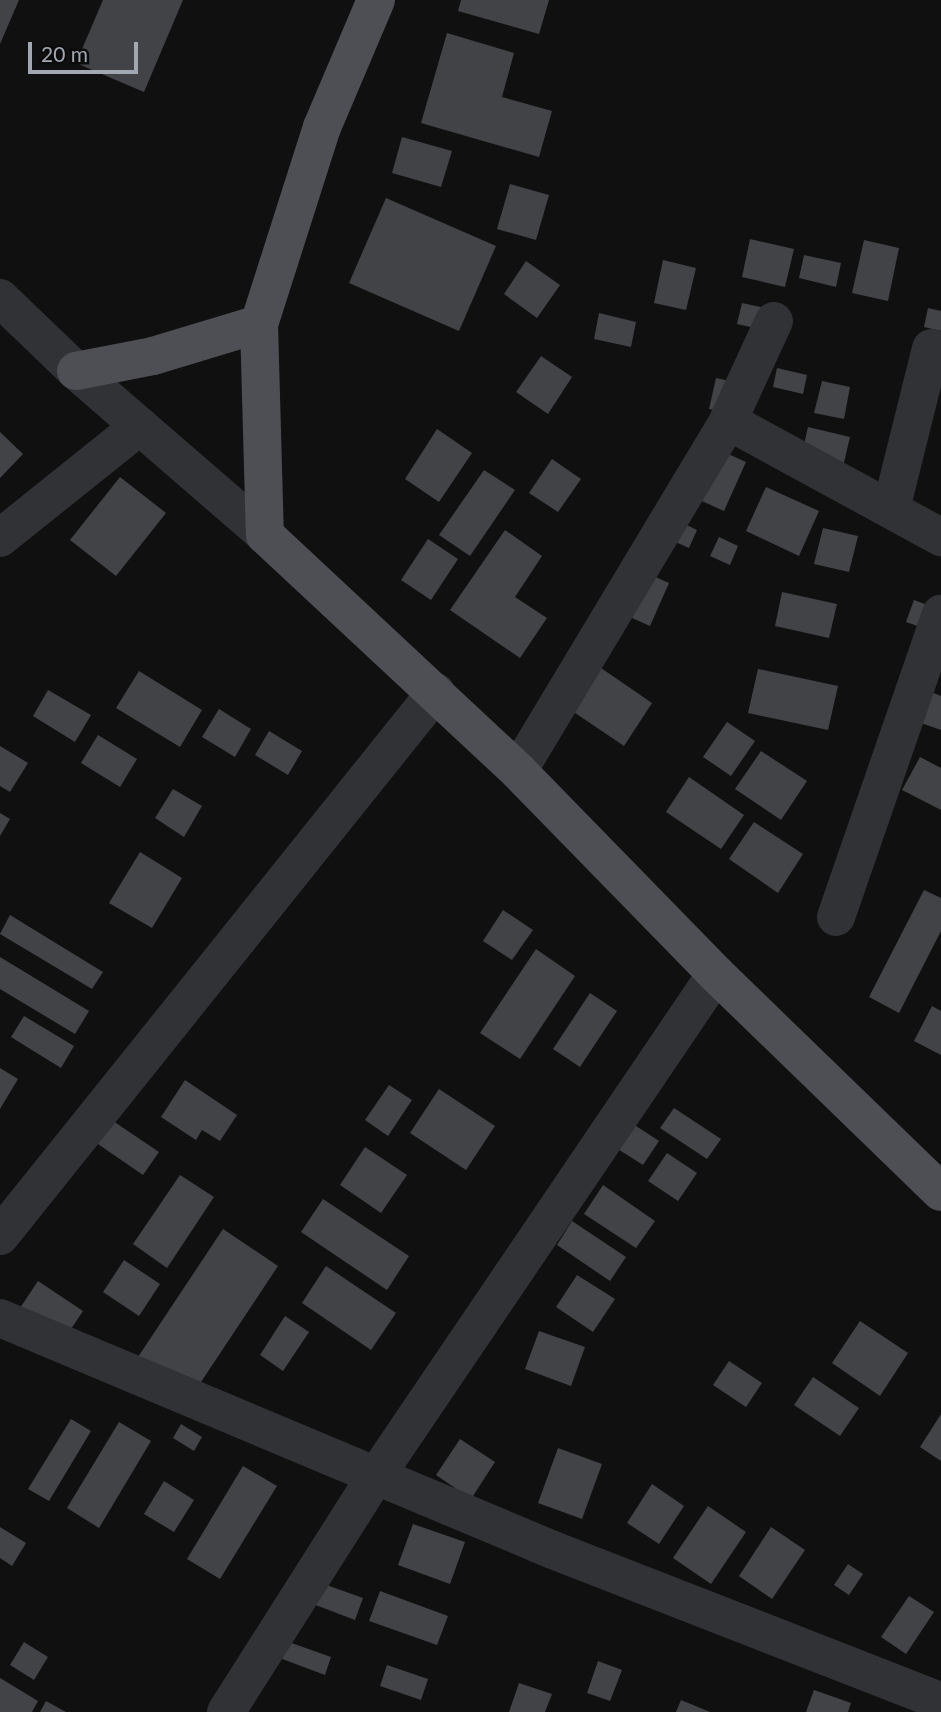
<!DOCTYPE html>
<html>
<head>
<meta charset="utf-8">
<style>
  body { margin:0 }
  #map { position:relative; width:941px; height:1712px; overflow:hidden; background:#101011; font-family:Lato,sans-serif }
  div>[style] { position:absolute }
  .building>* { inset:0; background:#414347 }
  .minor>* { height:38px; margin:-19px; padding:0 19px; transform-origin:19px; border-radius:19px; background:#313236 }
  .tertiary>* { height:38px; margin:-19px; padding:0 19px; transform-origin:19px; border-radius:19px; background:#313236 }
  .primary>* { height:38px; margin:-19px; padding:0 19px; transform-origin:19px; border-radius:19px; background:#4d4f54 }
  span { translate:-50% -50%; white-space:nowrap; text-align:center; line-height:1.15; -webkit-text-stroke:5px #0b0b0c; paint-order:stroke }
  .scale { position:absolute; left:28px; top:42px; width:110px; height:32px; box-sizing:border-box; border:4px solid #a1a8b1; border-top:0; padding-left:9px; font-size:21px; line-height:24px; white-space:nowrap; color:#a1a8b1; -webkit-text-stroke:5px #0b0b0c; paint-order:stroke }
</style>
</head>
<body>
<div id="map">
  <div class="building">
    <div style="clip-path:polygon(0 0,19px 0,0 44px)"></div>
    <div style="clip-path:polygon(103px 0,183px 0,144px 92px,76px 63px)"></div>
    <div style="clip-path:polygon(461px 0,549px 0,539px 34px,458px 11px)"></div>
    <div style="clip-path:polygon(447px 33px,514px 53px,502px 97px,552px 111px,539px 157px,421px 123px)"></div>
    <div style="clip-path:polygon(402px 137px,452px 151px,441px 187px,392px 173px)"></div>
    <div style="clip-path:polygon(510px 184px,549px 195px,536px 240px,497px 229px)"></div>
    <div style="clip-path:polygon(386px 198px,496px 246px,459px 331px,349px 283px)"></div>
    <div style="clip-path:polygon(750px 239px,794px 249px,785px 287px,742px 277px)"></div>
    <div style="clip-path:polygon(864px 240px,899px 248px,888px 301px,852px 293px)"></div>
    <div style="clip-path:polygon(804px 255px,841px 263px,836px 287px,799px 278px)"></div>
    <div style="clip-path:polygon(663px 260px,696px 268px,686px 310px,654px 303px)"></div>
    <div style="clip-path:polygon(526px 261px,560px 285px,537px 318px,504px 294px)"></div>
    <div style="clip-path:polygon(742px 303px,774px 310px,769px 331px,737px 324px)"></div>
    <div style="clip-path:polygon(928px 308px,941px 311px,941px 331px,924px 327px)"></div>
    <div style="clip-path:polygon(599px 313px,636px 322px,631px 347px,594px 339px)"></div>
    <div style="clip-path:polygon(541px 356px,572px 377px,548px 414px,516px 392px)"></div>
    <div style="clip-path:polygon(777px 368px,807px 375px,803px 394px,773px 387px)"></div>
    <div style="clip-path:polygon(716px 378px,757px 387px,750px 418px,709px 409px)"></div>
    <div style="clip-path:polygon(822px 381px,850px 387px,844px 419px,814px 413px)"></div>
    <div style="clip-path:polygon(808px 427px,850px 437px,841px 475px,799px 466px)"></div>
    <div style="clip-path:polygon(437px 429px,472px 453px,439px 502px,405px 479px)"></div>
    <div style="clip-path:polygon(0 432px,23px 454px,0 478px)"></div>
    <div style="clip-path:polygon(706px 444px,746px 462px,724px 511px,684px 493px)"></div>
    <div style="clip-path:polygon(552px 459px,581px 479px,558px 512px,529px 493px)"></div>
    <div style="clip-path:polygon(484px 470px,515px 490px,470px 556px,439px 535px)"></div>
    <div style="clip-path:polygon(120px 477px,166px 513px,116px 576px,70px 540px)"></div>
    <div style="clip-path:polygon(766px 487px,819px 511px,799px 556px,746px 531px)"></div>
    <div style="clip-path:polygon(668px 516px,697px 530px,689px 548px,660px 535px)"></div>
    <div style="clip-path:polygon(823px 528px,858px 536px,849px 572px,814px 564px)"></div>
    <div style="clip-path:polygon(505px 530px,542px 556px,515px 597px,547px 618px,520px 658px,450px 610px)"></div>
    <div style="clip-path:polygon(719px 537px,738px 546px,730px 565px,710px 556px)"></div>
    <div style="clip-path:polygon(428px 539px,458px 559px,431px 600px,401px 580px)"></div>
    <div style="clip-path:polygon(642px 571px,669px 583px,650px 626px,623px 614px)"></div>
    <div style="clip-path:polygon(782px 592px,837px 604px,829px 638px,775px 626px)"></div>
    <div style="clip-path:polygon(914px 600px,941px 610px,941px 634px,906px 622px)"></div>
    <div style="clip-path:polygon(582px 655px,652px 703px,624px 746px,553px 698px)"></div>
    <div style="clip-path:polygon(758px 669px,838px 686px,828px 730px,748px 713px)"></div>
    <div style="clip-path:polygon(139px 671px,202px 710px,180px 747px,116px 708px)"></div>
    <div style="clip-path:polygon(48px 690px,91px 715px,75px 742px,33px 716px)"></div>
    <div style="clip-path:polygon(926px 690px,941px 696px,941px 730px,915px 721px)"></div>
    <div style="clip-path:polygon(219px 709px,251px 729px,235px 757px,202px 737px)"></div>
    <div style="clip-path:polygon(727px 722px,755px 741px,731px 776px,703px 757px)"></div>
    <div style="clip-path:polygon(269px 731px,302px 751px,288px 775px,255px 755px)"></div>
    <div style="clip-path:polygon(98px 735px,137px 759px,120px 787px,81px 763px)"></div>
    <div style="clip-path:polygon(0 746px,28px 763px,10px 792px,0 786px)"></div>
    <div style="clip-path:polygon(761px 751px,807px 781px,781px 820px,735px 789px)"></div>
    <div style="clip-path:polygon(920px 757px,941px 768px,941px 810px,902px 790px)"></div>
    <div style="clip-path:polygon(689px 777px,744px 815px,721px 849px,666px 812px)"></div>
    <div style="clip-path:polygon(173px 789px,202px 806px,184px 837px,155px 818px)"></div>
    <div style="clip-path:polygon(0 813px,10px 819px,0 836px)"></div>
    <div style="clip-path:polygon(754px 822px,803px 854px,778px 893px,729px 859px)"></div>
    <div style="clip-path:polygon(140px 852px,182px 878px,152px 928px,109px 903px)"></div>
    <div style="clip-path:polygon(924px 890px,941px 898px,941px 931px,899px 1013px,869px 997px)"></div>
    <div style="clip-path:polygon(503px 910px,533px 930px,512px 960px,483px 941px)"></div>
    <div style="clip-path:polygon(10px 915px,103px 972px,92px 989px,0 934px)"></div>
    <div style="clip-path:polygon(536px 949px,575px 976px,520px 1059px,480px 1033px)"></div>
    <div style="clip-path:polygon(0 957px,89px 1011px,75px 1034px,0 989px)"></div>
    <div style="clip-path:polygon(590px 993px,617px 1011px,580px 1067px,553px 1049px)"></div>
    <div style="clip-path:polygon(932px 1006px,941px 1011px,941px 1055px,914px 1041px)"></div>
    <div style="clip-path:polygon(24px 1016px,74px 1046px,61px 1068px,11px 1037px)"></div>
    <div style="clip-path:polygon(0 1068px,18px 1079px,0 1109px)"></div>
    <div style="clip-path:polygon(185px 1080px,237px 1115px,220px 1141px,202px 1130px,196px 1140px,161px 1117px)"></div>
    <div style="clip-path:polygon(389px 1085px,412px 1100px,388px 1136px,365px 1120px)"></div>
    <div style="clip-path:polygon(439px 1089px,495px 1126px,466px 1170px,410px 1133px)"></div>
    <div style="clip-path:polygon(674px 1108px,721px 1139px,707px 1159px,660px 1128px)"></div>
    <div style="clip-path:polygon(110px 1119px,159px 1152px,143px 1175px,95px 1142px)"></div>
    <div style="clip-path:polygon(630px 1122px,659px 1141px,643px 1165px,613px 1146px)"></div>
    <div style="clip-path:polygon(365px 1147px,407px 1175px,381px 1213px,340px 1185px)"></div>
    <div style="clip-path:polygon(667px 1153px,697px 1173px,678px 1201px,648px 1181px)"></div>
    <div style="clip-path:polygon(180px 1175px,214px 1197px,167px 1268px,133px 1244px)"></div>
    <div style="clip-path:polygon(603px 1185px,655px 1221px,636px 1248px,584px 1214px)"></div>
    <div style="clip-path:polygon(323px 1199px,409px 1256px,387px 1290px,301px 1232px)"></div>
    <div style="clip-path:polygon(572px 1221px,626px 1257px,610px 1281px,557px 1245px)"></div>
    <div style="clip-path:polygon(223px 1229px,278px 1266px,191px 1397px,136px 1360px)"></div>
    <div style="clip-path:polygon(124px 1260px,160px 1284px,139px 1316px,103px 1292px)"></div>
    <div style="clip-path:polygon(326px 1266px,396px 1313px,371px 1350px,302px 1303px)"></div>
    <div style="clip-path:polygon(577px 1275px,615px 1299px,593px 1332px,556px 1307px)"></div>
    <div style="clip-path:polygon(38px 1281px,83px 1311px,63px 1341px,18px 1311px)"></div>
    <div style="clip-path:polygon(285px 1316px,309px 1332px,283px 1371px,260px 1355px)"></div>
    <div style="clip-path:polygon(860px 1321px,908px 1353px,880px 1396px,832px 1363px)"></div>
    <div style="clip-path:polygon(539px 1331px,585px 1347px,571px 1386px,525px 1369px)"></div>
    <div style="clip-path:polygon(729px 1361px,762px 1383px,746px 1407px,713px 1385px)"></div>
    <div style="clip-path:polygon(813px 1377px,859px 1408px,840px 1436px,794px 1405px)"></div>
    <div style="clip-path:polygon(941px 1414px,941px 1461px,920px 1447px)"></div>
    <div style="clip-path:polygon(71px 1419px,91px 1431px,49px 1501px,28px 1489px)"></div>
    <div style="clip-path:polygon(119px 1422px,151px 1441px,99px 1528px,67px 1508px)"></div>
    <div style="clip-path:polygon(181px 1424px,202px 1437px,194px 1451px,173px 1438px)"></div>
    <div style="clip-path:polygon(460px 1439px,495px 1462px,471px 1499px,436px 1475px)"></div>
    <div style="clip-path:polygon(558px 1448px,602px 1464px,582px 1519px,538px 1503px)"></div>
    <div style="clip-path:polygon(243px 1466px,277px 1486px,220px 1579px,187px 1559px)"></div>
    <div style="clip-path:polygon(164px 1481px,194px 1500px,174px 1532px,144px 1514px)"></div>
    <div style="clip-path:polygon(652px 1484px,684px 1506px,659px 1544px,627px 1523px)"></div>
    <div style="clip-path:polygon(708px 1506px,746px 1532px,711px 1584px,673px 1558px)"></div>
    <div style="clip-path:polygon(413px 1524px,465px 1542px,450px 1584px,398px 1565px)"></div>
    <div style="clip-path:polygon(0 1527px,26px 1543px,12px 1566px,0 1558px)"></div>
    <div style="clip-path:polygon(771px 1527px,805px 1550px,772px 1599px,739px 1576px)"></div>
    <div style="clip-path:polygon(848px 1564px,863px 1574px,849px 1595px,834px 1585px)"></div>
    <div style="clip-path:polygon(321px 1583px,363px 1598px,355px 1620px,313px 1604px)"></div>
    <div style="clip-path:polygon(380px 1591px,448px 1616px,437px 1645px,369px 1621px)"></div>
    <div style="clip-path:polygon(909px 1596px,934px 1612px,906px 1654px,881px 1637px)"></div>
    <div style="clip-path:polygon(283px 1640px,331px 1657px,325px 1675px,277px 1657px)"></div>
    <div style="clip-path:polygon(24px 1642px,48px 1657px,34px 1680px,10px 1665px)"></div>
    <div style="clip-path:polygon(598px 1661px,622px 1670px,610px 1701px,587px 1693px)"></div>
    <div style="clip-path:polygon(387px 1665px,428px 1679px,421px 1700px,380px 1686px)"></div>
    <div style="clip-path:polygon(0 1678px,38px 1701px,32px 1712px,0 1712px)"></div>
    <div style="clip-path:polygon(519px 1683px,552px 1694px,545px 1712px,509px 1712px)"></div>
    <div style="clip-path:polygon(814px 1690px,851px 1703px,848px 1712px,806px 1712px)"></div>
    <div style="clip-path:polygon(681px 1700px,710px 1712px,676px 1712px)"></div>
    <div style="clip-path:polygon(46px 1701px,66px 1712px,40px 1712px)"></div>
  </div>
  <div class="minor">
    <div style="left:728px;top:421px;width:243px;rotate:28.6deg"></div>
    <div style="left:891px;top:509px;width:166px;rotate:-76deg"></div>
    <div style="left:0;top:538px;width:179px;rotate:-38.7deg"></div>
    <div style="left:518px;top:771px;width:408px;rotate:-59deg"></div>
    <div style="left:728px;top:421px;width:110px;rotate:-65.3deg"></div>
    <div style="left:836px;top:917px;width:321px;rotate:-70.9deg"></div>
    <div style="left:0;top:1236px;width:697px;rotate:-51.29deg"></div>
    <div style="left:0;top:1318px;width:600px;rotate:22.76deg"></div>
    <div style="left:553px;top:1550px;width:416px;rotate:21.3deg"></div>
    <div style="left:226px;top:1712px;width:280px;rotate:-57.6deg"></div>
    <div style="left:376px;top:1476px;width:606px;rotate:-55.89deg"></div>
  </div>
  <div class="tertiary">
    <div style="left:0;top:298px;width:105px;rotate:43.8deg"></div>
    <div style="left:76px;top:371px;width:250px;rotate:40.9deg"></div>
  </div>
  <div class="primary">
    <div style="left:376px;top:0;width:138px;rotate:113deg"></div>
    <div style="left:322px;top:127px;width:207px;rotate:107.7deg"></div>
    <div style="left:259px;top:324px;width:211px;rotate:88.4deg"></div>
    <div style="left:265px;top:535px;width:346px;rotate:43deg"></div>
    <div style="left:518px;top:771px;width:284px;rotate:45.7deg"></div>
    <div style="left:716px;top:974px;width:313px;rotate:44.1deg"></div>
    <div style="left:76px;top:371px;width:78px;rotate:-11deg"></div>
    <div style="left:153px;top:356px;width:111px;rotate:-16.8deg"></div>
  </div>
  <div class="scale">20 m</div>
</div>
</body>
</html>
